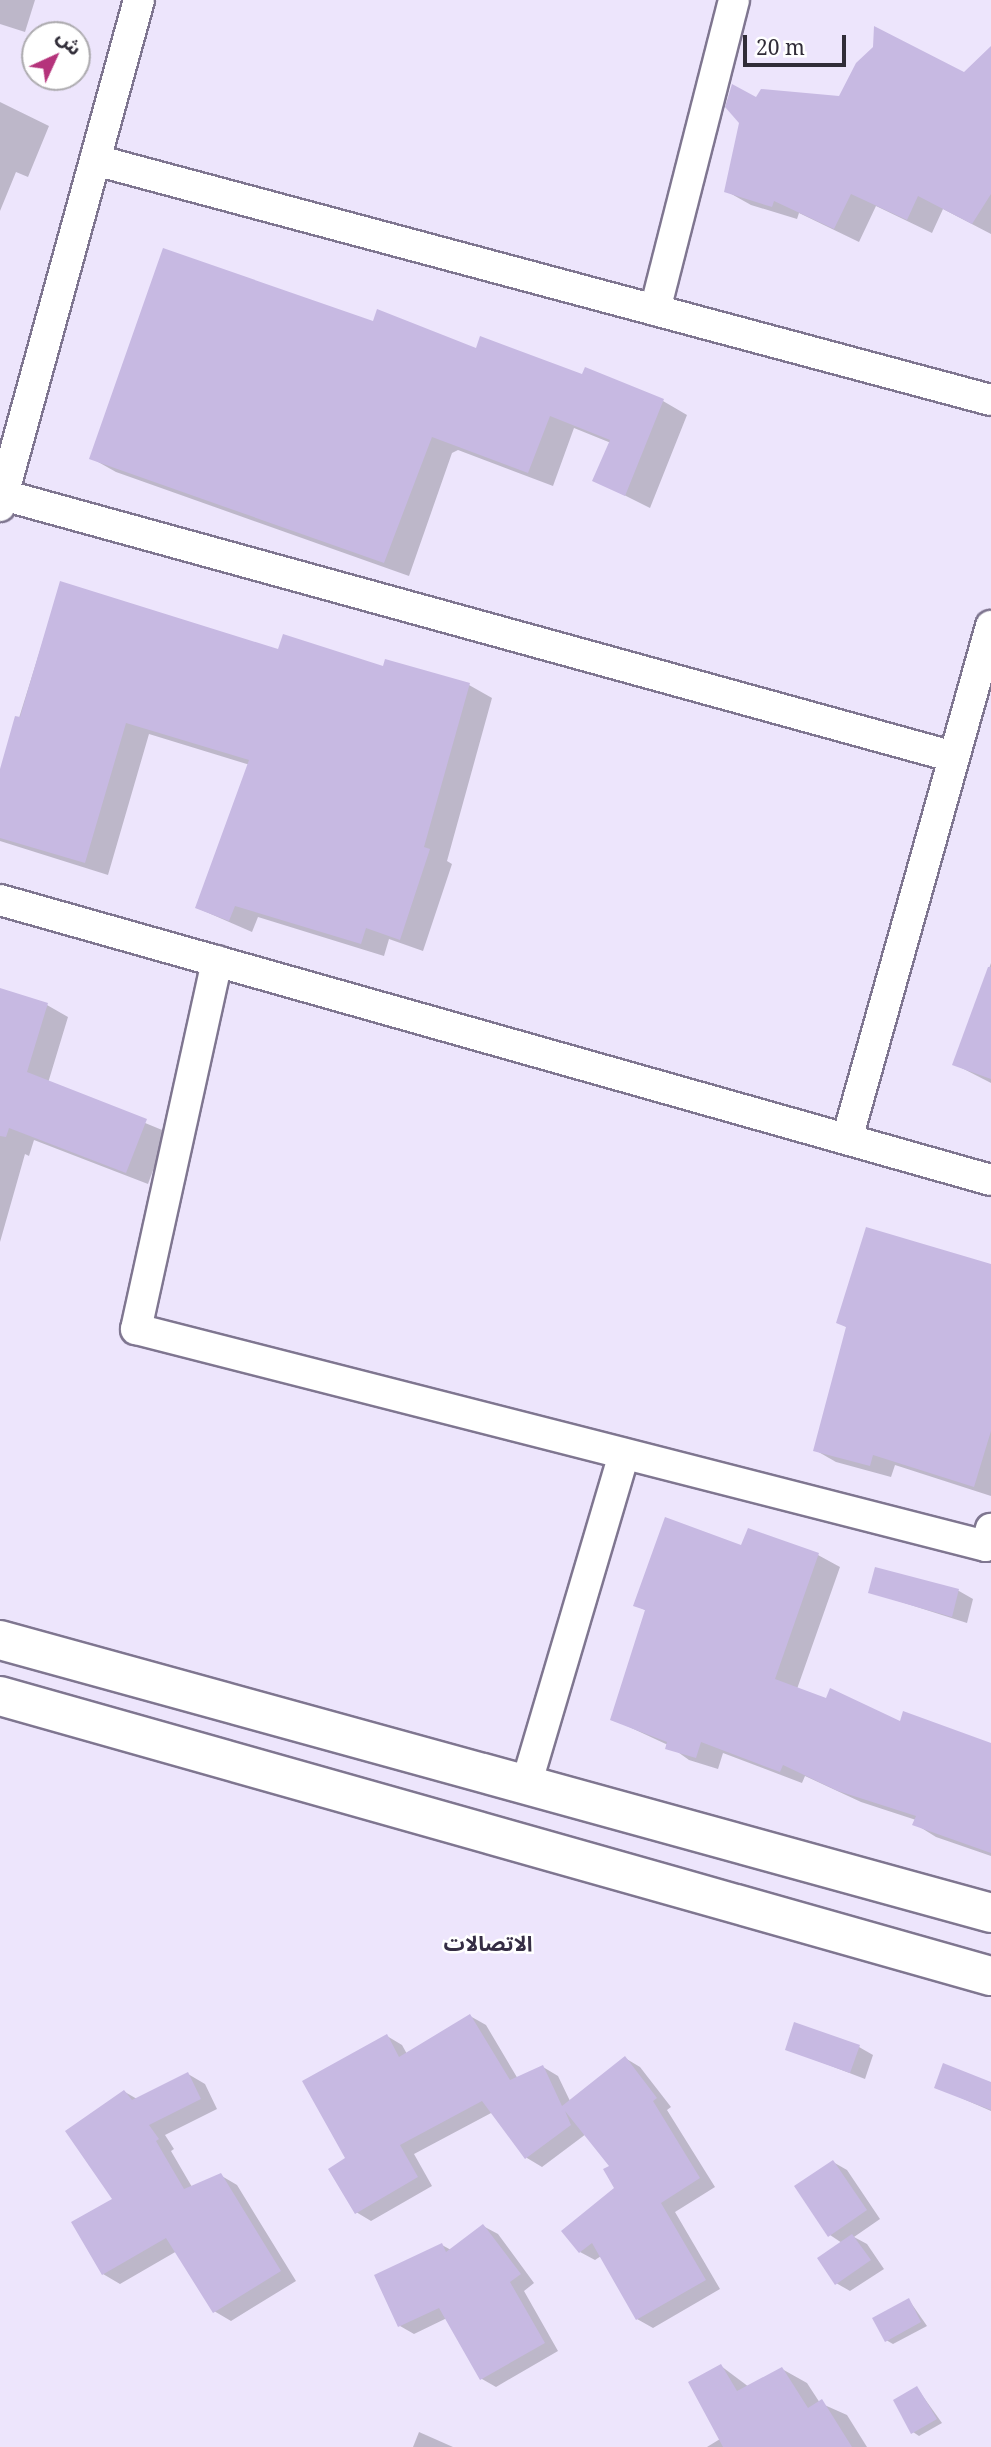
<!DOCTYPE html>
<html>
<head>
<meta charset="utf-8">
<style>
  body { margin:0 }
  #map { position:relative; width:991px; height:2447px; overflow:hidden; background:#ede5fc; font-family:"Noto Serif","Noto Sans Arabic",serif }
  div>[style] { position:absolute }
  .shadow>* { inset:0; background:#0003 }
  .building>* { inset:0; background:#c7b9e2 }
  .roads { filter:drop-shadow(2px 0 #7f7690) drop-shadow(-2px 0 #7f7690) drop-shadow(0 2px #7f7690) drop-shadow(0 -2px #7f7690) }
  .street>* { height:30px; margin:-15px; padding:0 15px; transform-origin:15px; border-radius:15px; background:#fff }
  .secondary>* { height:38px; margin:-19px; padding:0 19px; transform-origin:19px; border-radius:19px; background:#fff }
  span { translate:-50% -50%; white-space:nowrap; text-align:center; line-height:1.15; -webkit-text-stroke:5px #fff; paint-order:stroke }
  .neighbourhood-label { font-size:21px; color:#352d44; font-weight:700 }
  .north { position:absolute; left:21px; top:21px; width:70px; height:70px; box-sizing:border-box; background:#fff; border:2px solid #adabaf; border-radius:50%; rotate:45deg; font-size:19px; font-weight:700; line-height:28px; text-align:center; color:#312d38 }
  .north::after { content:''; display:block; margin:auto; width:24px; height:32px; background:#b5337b; clip-path:polygon(50% 0,100% 100%,50% 72%,0 100%) }
  .scale { position:absolute; left:743px; top:35px; width:103px; height:32px; box-sizing:border-box; border:4px solid #312d38; border-top:0; padding-left:9px; font-size:21px; line-height:24px; white-space:nowrap; color:#312d38; -webkit-text-stroke:5px #fff; paint-order:stroke }
</style>
</head>
<body>
<div id="map">
  <div class="shadow">
    <div style="clip-path:polygon(0 0,35px 0,25px 32px,0 24px)"></div>
    <div style="clip-path:polygon(991px 53px,991px 234px,943px 209px,932px 233px,876px 206px,859px 242px,799px 213px,797px 219px,751px 205px,726px 191px,757px 100px,840px 98px,964px 74px)"></div>
    <div style="clip-path:polygon(0 102px,49px 126px,28px 177px,16px 172px,0 211px)"></div>
    <div style="clip-path:polygon(374px 323px,583px 376px,663px 401px,687px 415px,650px 508px,594px 480px,611px 443px,574px 428px,553px 486px,458px 450px,452px 453px,409px 576px,116px 472px,91px 458px)"></div>
    <div style="clip-path:polygon(61px 583px,279px 651px,469px 685px,492px 698px,447px 861px,452px 864px,423px 951px,389px 939px,384px 956px,258px 917px,252px 932px,197px 908px,250px 765px,149px 734px,108px 875px,0 841px,0 779px)"></div>
    <div style="clip-path:polygon(991px 963px,991px 1083px,954px 1064px)"></div>
    <div style="clip-path:polygon(0 990px,47px 1005px,68px 1017px,48px 1083px,167px 1132px,148px 1184px,34px 1140px,29px 1156px,25px 1154px,0 1242px)"></div>
    <div style="clip-path:polygon(991px 1265px,991px 1496px,895px 1465px,891px 1477px,836px 1462px,815px 1450px,848px 1328px,838px 1322px)"></div>
    <div style="clip-path:polygon(743px 1548px,818px 1555px,840px 1567px,797px 1689px,901px 1723px,991px 1745px,991px 1856px,936px 1837px,915px 1824px,916px 1820px,861px 1802px,805px 1776px,802px 1783px,723px 1753px,718px 1769px,689px 1760px,668px 1745px,612px 1719px,647px 1611px,635px 1605px)"></div>
    <div style="clip-path:polygon(876px 1569px,959px 1591px,973px 1599px,967px 1623px,870px 1592px)"></div>
    <div style="clip-path:polygon(470px 2016px,486px 2025px,518px 2079px,543px 2067px,558px 2076px,570px 2101px,625px 2058px,640px 2067px,671px 2107px,667px 2110px,715px 2187px,675px 2212px,720px 2289px,653px 2328px,637px 2319px,601px 2256px,595px 2260px,580px 2252px,616px 2188px,611px 2166px,586px 2134px,542px 2167px,527px 2158px,493px 2112px,414px 2154px,432px 2186px,371px 2221px,356px 2212px,348px 2159px,387px 2036px,402px 2045px,407px 2054px)"></div>
    <div style="clip-path:polygon(859px 2047px,873px 2055px,865px 2079px,787px 2049px)"></div>
    <div style="clip-path:polygon(188px 2074px,205px 2084px,217px 2109px,165px 2135px,174px 2149px,171px 2151px,192px 2187px,220px 2175px,237px 2185px,296px 2281px,231px 2321px,214px 2311px,177px 2251px,120px 2284px,103px 2274px,125px 2092px,137px 2099px)"></div>
    <div style="clip-path:polygon(991px 2083px,991px 2111px,936px 2087px)"></div>
    <div style="clip-path:polygon(833px 2162px,847px 2170px,880px 2219px,854px 2237px,867px 2244px,884px 2269px,850px 2291px,836px 2283px,842px 2243px,830px 2235px)"></div>
    <div style="clip-path:polygon(483px 2226px,498px 2234px,534px 2283px,524px 2291px,558px 2351px,496px 2387px,482px 2379px,447px 2318px,414px 2334px,400px 2326px,442px 2245px,451px 2250px)"></div>
    <div style="clip-path:polygon(909px 2300px,927px 2326px,893px 2344px,886px 2340px)"></div>
    <div style="clip-path:polygon(721px 2366px,749px 2387px,782px 2369px,807px 2383px,820px 2403px,847px 2415px,867px 2447px,707px 2447px,720px 2439px)"></div>
    <div style="clip-path:polygon(917px 2388px,942px 2423px,919px 2436px,913px 2432px)"></div>
    <div style="clip-path:polygon(419px 2432px,453px 2447px,413px 2447px)"></div>
  </div>
  <div class="building">
    <div style="clip-path:polygon(874px 26px,964px 72px,991px 46px,991px 194px,972px 224px,918px 196px,907px 220px,851px 194px,834px 229px,774px 201px,772px 207px,724px 192px,739px 123px,725px 107px,732px 84px,756px 97px,761px 89px,839px 96px,856px 63px,873px 47px)"></div>
    <div style="clip-path:polygon(163px 248px,373px 321px,377px 309px,476px 348px,480px 336px,582px 374px,585px 367px,664px 399px,625px 496px,592px 481px,610px 440px,550px 416px,528px 473px,432px 437px,384px 563px,89px 459px)"></div>
    <div style="clip-path:polygon(60px 581px,278px 649px,283px 634px,383px 666px,385px 659px,470px 683px,424px 847px,430px 849px,400px 940px,366px 928px,361px 944px,235px 906px,229px 921px,195px 908px,249px 760px,126px 723px,85px 863px,0 838px,0 769px,15px 716px,20px 717px)"></div>
    <div style="clip-path:polygon(988px 967px,991px 967px,991px 1079px,952px 1065px)"></div>
    <div style="clip-path:polygon(0 988px,48px 1003px,27px 1072px,147px 1119px,126px 1173px,9px 1128px,6px 1137px,0 1136px)"></div>
    <div style="clip-path:polygon(866px 1227px,991px 1264px,991px 1431px,974px 1487px,873px 1455px,870px 1466px,813px 1451px,846px 1327px,836px 1323px)"></div>
    <div style="clip-path:polygon(665px 1517px,741px 1545px,748px 1528px,819px 1553px,775px 1679px,826px 1698px,830px 1688px,900px 1721px,903px 1711px,991px 1743px,991px 1853px,912px 1825px,916px 1816px,838px 1791px,783px 1765px,780px 1772px,701px 1742px,696px 1758px,665px 1749px,667px 1742px,610px 1720px,645px 1610px,633px 1606px)"></div>
    <div style="clip-path:polygon(875px 1567px,959px 1589px,952px 1617px,868px 1593px)"></div>
    <div style="clip-path:polygon(470px 2014px,510px 2080px,543px 2065px,562px 2106px,625px 2056px,657px 2098px,653px 2101px,700px 2178px,661px 2203px,706px 2280px,636px 2320px,592px 2243px,579px 2253px,561px 2231px,614px 2188px,603px 2169px,609px 2166px,565px 2111px,571px 2125px,525px 2159px,482px 2101px,400px 2145px,418px 2177px,355px 2214px,328px 2169px,345px 2158px,302px 2081px,387px 2034px,399px 2057px)"></div>
    <div style="clip-path:polygon(794px 2022px,860px 2045px,850px 2073px,785px 2050px)"></div>
    <div style="clip-path:polygon(943px 2063px,991px 2082px,991px 2110px,934px 2088px)"></div>
    <div style="clip-path:polygon(188px 2072px,201px 2099px,149px 2125px,159px 2139px,156px 2141px,184px 2189px,221px 2173px,281px 2271px,213px 2313px,166px 2238px,102px 2275px,71px 2222px,112px 2199px,65px 2131px,124px 2090px,132px 2100px)"></div>
    <div style="clip-path:polygon(833px 2160px,867px 2210px,828px 2237px,794px 2186px)"></div>
    <div style="clip-path:polygon(483px 2224px,521px 2274px,510px 2282px,545px 2343px,480px 2380px,439px 2308px,398px 2327px,374px 2275px,442px 2243px,446px 2252px)"></div>
    <div style="clip-path:polygon(852px 2234px,871px 2260px,835px 2285px,817px 2258px)"></div>
    <div style="clip-path:polygon(909px 2298px,921px 2322px,885px 2342px,872px 2318px)"></div>
    <div style="clip-path:polygon(721px 2364px,737px 2391px,782px 2367px,808px 2408px,822px 2399px,852px 2447px,723px 2447px,688px 2382px)"></div>
    <div style="clip-path:polygon(917px 2386px,937px 2419px,911px 2434px,893px 2400px)"></div>
  </div>
  <div class="roads">
    <div class="street">
      <div style="left:95px;top:160px;width:928px;rotate:15deg"></div>
      <div style="left:655px;top:310px;width:320px;rotate:-75.7deg"></div>
      <div style="left:3px;top:495px;width:986px;rotate:15.4deg"></div>
      <div style="left:0;top:506px;width:525px;rotate:-74.64deg"></div>
      <div style="left:0;top:900px;width:1030px;rotate:15.78deg"></div>
      <div style="left:217px;top:961px;width:377px;rotate:102.4deg"></div>
      <div style="left:136px;top:1329px;width:877px;rotate:14.32deg"></div>
      <div style="left:986px;top:1546px;width:18px;rotate:-74deg"></div>
      <div style="left:847px;top:1139px;width:533px;rotate:-74.32deg"></div>
      <div style="left:526px;top:1785px;width:345px;rotate:-73.5deg"></div>
    </div>
    <div class="secondary">
      <div style="left:0;top:1640px;width:1028px;rotate:15.4deg"></div>
      <div style="left:0;top:1696px;width:1030px;rotate:15.78deg"></div>
    </div>
  </div>
  <div class="neighbourhood-label">
    <span style="left:488px;top:1943px">الاتصالات</span>
  </div>
  <div class="north">ش</div>
  <div class="scale">20 m</div>
</div>
</body>
</html>
